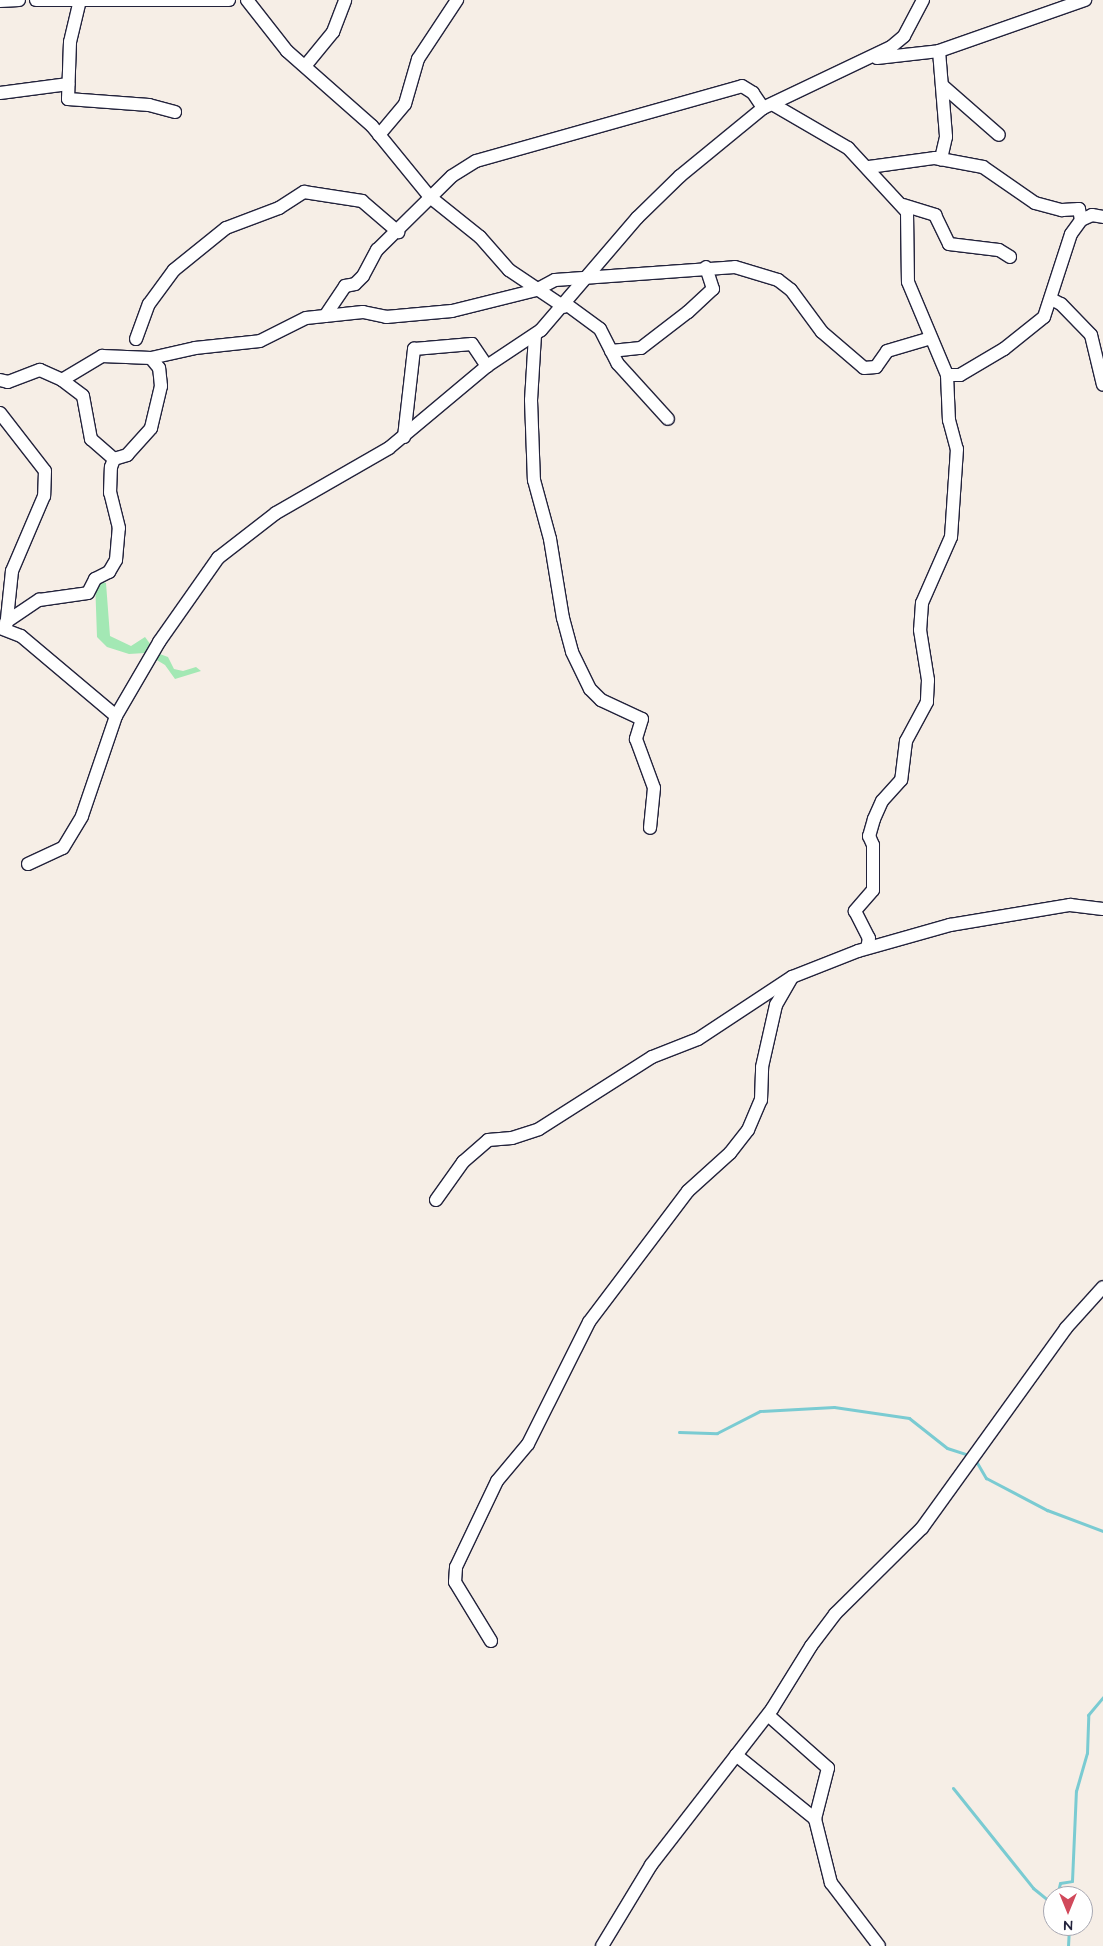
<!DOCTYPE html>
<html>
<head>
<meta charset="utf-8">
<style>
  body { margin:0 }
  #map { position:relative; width:1103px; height:1946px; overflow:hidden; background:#f6eee6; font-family:"Architects Daughter",sans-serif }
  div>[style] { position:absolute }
  .green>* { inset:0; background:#a3e8b4 }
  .stream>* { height:3px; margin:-1.5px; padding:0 1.5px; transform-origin:1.5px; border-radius:1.5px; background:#7acbd2 }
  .roads { filter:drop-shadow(1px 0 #22223b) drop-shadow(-1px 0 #22223b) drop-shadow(0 1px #22223b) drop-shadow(0 -1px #22223b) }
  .minor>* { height:12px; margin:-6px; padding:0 6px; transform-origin:6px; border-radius:6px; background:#fff }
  span { translate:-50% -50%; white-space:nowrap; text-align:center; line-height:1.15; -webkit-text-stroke:4.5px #fff; paint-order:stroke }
  .north { position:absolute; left:1043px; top:1886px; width:50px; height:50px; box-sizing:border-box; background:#fff; border:1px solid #a7a7b1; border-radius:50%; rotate:180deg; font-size:14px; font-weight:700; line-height:20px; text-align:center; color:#22223b }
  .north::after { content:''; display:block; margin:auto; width:18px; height:22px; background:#d1495b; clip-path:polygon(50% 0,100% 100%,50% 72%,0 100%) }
</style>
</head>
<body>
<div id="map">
  <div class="green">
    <div style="clip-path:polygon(95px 580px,106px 583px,110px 636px,131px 646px,145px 637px,157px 653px,168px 657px,174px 669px,183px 671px,196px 667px,201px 671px,175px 679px,165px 665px,145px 653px,129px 654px,107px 647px,97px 637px)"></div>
  </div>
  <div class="stream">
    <div style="left:679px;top:1432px;width:38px;rotate:2deg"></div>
    <div style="left:717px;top:1433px;width:48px;rotate:-27.1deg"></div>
    <div style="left:760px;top:1411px;width:74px;rotate:-3.1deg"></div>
    <div style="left:834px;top:1407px;width:76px;rotate:8.3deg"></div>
    <div style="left:909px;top:1418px;width:48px;rotate:38.3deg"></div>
    <div style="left:947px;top:1448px;width:20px;rotate:18deg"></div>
    <div style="left:976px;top:1461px;width:20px;rotate:60deg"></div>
    <div style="left:986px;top:1478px;width:69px;rotate:27.7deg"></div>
    <div style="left:1047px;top:1510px;width:60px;rotate:20.6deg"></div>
    <div style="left:953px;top:1788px;width:128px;rotate:51.3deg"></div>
    <div style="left:1033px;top:1888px;width:26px;rotate:39deg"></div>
    <div style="left:1057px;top:1896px;width:13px;rotate:-77deg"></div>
    <div style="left:1060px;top:1883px;width:12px;rotate:-9deg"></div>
    <div style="left:1072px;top:1881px;width:90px;rotate:-87.5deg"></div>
    <div style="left:1076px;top:1791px;width:40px;rotate:-74deg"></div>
    <div style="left:1087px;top:1753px;width:38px;rotate:-88deg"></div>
    <div style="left:1088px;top:1715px;width:23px;rotate:-50deg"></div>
    <div style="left:1068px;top:1946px;width:20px;rotate:-87deg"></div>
  </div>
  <div class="roads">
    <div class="minor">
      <div style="left:36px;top:0;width:193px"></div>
      <div style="left:80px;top:0;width:43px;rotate:103.4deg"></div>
      <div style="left:70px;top:42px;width:57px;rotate:92deg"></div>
      <div style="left:68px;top:99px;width:81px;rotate:4.2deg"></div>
      <div style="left:149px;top:105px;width:27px;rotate:15deg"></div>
      <div style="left:247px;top:0;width:65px;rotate:51.9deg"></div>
      <div style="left:287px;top:51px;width:113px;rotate:41.4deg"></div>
      <div style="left:372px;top:126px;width:92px;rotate:50.8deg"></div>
      <div style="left:430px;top:197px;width:64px;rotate:38.7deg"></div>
      <div style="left:480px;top:237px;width:44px;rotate:48.7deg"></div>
      <div style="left:509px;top:270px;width:66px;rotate:33.9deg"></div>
      <div style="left:0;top:1px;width:19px;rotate:-3deg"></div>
      <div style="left:939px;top:51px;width:86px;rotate:85.3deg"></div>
      <div style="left:946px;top:137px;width:23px;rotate:103deg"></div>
      <div style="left:877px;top:58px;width:62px;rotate:-6.4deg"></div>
      <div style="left:939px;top:51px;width:155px;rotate:-19.3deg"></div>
      <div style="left:306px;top:65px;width:43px;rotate:-50.7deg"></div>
      <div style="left:333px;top:32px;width:34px;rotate:-69deg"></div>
      <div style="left:943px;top:86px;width:74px;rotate:41.2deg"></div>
      <div style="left:0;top:93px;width:69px;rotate:-7.5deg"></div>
      <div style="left:774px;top:105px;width:86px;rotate:30.2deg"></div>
      <div style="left:848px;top:148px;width:87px;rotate:47.3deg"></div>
      <div style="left:907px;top:212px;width:70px;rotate:89.2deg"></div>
      <div style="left:908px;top:282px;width:101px;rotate:67.2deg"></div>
      <div style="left:947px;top:375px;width:45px;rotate:87.5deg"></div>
      <div style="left:949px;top:420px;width:30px;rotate:75deg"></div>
      <div style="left:957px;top:449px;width:88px;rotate:93.9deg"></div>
      <div style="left:951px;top:537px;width:72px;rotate:113.7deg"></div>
      <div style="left:922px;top:603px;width:27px;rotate:94deg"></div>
      <div style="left:920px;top:630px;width:51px;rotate:80.9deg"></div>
      <div style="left:928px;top:680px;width:22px;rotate:93deg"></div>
      <div style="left:927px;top:702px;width:44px;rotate:118.3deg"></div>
      <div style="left:906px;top:741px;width:39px;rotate:97deg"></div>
      <div style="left:901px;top:780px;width:28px;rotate:132deg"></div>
      <div style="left:882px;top:801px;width:20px;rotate:114deg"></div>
      <div style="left:874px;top:819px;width:18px;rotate:106deg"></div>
      <div style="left:869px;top:836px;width:10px;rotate:66deg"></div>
      <div style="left:873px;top:845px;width:45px;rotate:90deg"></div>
      <div style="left:873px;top:890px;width:28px;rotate:131deg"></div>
      <div style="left:855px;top:911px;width:30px;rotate:63deg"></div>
      <div style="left:869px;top:938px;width:10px;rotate:101deg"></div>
      <div style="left:379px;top:135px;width:40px;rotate:-50deg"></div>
      <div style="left:405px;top:104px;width:47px;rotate:-73.9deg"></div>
      <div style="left:418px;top:59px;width:71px;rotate:-56.5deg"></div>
      <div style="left:869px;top:167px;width:67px;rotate:-7.8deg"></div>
      <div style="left:935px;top:158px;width:49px;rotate:10.6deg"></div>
      <div style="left:983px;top:167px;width:63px;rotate:34.7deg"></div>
      <div style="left:1035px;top:203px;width:28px;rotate:15deg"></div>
      <div style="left:1062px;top:210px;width:17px;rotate:-3deg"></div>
      <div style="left:1079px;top:209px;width:11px;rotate:80deg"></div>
      <div style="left:903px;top:205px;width:34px;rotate:17deg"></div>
      <div style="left:935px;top:215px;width:32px;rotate:64deg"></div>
      <div style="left:949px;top:244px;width:50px;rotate:6.8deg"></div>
      <div style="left:999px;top:250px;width:13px;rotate:32deg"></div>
      <div style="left:1051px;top:299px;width:11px;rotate:27deg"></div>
      <div style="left:1061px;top:304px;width:43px;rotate:45.9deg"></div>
      <div style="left:1091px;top:335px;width:51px;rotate:76.5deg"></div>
      <div style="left:566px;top:304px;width:42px;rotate:36.3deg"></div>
      <div style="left:600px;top:329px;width:39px;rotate:63deg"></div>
      <div style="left:618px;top:364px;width:74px;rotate:47.7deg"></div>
      <div style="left:325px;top:316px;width:38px;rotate:-6deg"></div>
      <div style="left:363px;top:312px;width:24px;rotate:12deg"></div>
      <div style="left:386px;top:317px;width:66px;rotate:-5.2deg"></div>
      <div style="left:452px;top:311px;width:87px;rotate:-14deg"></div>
      <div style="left:536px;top:290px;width:21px;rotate:-28deg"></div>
      <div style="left:555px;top:280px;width:180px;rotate:-4.1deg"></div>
      <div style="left:735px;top:267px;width:45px;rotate:16.8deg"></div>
      <div style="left:778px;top:280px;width:16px;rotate:38deg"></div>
      <div style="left:791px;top:290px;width:52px;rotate:53.6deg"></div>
      <div style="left:822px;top:332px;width:55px;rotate:40.6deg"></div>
      <div style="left:864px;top:368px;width:12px;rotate:-5deg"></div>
      <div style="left:876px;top:367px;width:19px;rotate:-55deg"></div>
      <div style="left:887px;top:351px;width:46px;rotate:-16.5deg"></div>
      <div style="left:535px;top:335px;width:65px;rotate:93.5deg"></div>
      <div style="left:531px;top:400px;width:80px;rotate:87.9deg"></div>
      <div style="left:534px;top:480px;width:61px;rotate:74.8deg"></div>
      <div style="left:550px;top:539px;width:80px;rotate:80.7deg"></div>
      <div style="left:563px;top:618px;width:35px;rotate:75deg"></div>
      <div style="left:572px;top:652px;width:41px;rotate:64.1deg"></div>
      <div style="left:590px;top:689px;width:16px;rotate:45deg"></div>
      <div style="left:601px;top:700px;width:45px;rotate:24.9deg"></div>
      <div style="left:642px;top:719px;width:21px;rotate:107deg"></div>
      <div style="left:636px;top:739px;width:52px;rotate:69.8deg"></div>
      <div style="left:654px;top:788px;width:40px;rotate:95.7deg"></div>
      <div style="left:136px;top:339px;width:37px;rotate:-70deg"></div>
      <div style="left:149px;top:304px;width:42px;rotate:-53.7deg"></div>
      <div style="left:174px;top:270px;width:67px;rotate:-38.9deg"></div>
      <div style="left:226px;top:228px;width:57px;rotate:-20.7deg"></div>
      <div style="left:279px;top:208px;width:30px;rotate:-33deg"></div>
      <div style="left:304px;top:192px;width:59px;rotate:8.8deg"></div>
      <div style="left:362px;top:201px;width:48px;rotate:40.7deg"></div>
      <div style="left:611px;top:351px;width:30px;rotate:-6deg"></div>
      <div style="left:641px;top:348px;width:59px;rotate:-37.5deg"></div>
      <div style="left:688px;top:312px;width:34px;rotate:-43deg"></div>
      <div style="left:713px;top:289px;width:23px;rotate:-108deg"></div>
      <div style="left:947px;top:375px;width:13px"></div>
      <div style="left:960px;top:375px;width:51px;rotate:-30.6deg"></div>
      <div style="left:1004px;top:349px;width:51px;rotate:-38.7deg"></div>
      <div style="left:1044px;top:317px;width:87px;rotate:-72deg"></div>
      <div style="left:1071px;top:234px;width:17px;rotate:-54deg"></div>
      <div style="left:1081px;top:220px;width:12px;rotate:-24deg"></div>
      <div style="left:1092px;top:215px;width:11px;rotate:10deg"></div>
      <div style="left:0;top:380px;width:8px;rotate:14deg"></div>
      <div style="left:8px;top:382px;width:34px;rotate:-21deg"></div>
      <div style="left:40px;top:370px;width:24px;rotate:24deg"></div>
      <div style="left:62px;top:380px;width:47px;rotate:-31deg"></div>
      <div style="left:102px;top:356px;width:49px;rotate:2.3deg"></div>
      <div style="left:151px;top:358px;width:45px;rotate:-12.8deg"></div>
      <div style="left:195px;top:348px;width:65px;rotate:-6.1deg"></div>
      <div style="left:260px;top:341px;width:51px;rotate:-26.6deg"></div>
      <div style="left:306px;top:318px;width:19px;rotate:-6deg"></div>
      <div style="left:325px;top:316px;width:36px;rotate:-56deg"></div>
      <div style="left:345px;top:286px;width:10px;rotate:-11deg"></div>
      <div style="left:355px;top:284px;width:11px;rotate:-45deg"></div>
      <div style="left:363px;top:276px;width:30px;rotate:-62deg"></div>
      <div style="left:377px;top:250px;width:105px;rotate:-44.6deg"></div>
      <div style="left:452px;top:176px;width:28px;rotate:-32deg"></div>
      <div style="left:476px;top:161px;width:276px;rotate:-15.7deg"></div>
      <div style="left:742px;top:86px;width:13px;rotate:32deg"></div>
      <div style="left:753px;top:93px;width:18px;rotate:56deg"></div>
      <div style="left:62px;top:380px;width:26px;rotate:37deg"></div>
      <div style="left:83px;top:396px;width:44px;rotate:79.5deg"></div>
      <div style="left:91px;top:439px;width:30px;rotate:41deg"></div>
      <div style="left:0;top:413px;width:73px;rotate:52.2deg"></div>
      <div style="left:45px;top:471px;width:25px;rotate:92deg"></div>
      <div style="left:44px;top:496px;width:82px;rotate:113.1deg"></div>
      <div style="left:12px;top:571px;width:57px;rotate:96deg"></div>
      <div style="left:404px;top:437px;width:89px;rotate:-83.5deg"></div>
      <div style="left:414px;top:349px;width:58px;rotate:-4.9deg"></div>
      <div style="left:472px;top:344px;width:27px;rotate:56deg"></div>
      <div style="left:6px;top:622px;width:40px;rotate:-34deg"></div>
      <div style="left:39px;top:600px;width:49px;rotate:-8.1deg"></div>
      <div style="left:88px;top:593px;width:16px;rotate:-63deg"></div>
      <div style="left:95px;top:579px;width:16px;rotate:-27deg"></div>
      <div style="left:109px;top:572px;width:14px;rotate:-60deg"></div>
      <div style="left:116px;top:560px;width:32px;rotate:-85deg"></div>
      <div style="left:119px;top:528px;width:36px;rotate:-104deg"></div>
      <div style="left:110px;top:493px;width:26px;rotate:-88deg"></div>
      <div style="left:111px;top:467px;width:9px;rotate:-69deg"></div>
      <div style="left:114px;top:459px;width:14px;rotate:-17deg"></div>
      <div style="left:127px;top:455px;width:36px;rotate:-48deg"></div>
      <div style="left:151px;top:428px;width:43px;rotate:-76.6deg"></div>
      <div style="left:161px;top:386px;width:18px;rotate:-96deg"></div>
      <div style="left:159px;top:368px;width:13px;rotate:-129deg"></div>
      <div style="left:0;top:628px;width:22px;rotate:21deg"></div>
      <div style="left:21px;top:636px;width:124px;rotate:40.1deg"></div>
      <div style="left:116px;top:716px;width:86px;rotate:-59.8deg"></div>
      <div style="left:159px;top:642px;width:103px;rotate:-54.9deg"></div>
      <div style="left:218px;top:558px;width:73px;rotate:-37.8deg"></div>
      <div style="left:276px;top:513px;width:130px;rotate:-29.9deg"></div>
      <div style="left:389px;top:448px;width:128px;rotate:-39.9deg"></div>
      <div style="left:487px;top:366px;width:65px;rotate:-33.7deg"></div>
      <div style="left:541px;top:330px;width:148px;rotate:-49.4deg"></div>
      <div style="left:637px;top:218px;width:60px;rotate:-44.3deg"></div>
      <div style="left:680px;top:176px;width:107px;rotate:-39.3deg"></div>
      <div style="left:763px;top:108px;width:142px;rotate:-25.5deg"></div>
      <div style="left:891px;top:47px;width:17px;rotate:-40deg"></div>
      <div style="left:904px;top:36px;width:41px;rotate:-62.2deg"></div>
      <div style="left:28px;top:864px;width:38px;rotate:-25deg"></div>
      <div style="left:63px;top:848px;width:37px;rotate:-59deg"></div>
      <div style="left:82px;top:816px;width:106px;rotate:-71.2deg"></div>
      <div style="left:436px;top:1200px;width:47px;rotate:-54.6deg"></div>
      <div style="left:463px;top:1162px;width:33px;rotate:-41deg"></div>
      <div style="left:488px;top:1140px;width:24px;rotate:-5deg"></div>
      <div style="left:512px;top:1138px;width:28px;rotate:-18deg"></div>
      <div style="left:539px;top:1129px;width:134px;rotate:-32.5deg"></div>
      <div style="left:652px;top:1057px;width:49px;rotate:-21.4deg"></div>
      <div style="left:698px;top:1039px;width:113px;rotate:-33.4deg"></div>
      <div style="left:792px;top:977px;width:71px;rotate:-21.5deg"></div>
      <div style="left:858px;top:951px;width:96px;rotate:-15.8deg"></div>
      <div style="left:950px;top:925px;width:122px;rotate:-9.5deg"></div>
      <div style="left:1070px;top:905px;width:33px;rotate:7deg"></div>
      <div style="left:491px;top:1641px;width:69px;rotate:-121.4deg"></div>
      <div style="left:455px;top:1582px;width:15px;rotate:-86deg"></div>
      <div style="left:456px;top:1567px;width:95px;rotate:-64.5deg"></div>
      <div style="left:497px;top:1481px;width:48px;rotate:-50deg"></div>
      <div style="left:528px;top:1444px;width:136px;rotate:-63.4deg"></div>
      <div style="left:589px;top:1322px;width:164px;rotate:-52.9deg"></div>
      <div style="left:688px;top:1191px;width:57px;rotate:-42.1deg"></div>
      <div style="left:730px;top:1153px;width:29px;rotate:-52deg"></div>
      <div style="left:748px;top:1130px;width:33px;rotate:-67deg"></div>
      <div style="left:761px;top:1100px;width:33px;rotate:-88deg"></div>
      <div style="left:762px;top:1067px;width:64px;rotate:-77.3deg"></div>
      <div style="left:776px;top:1005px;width:32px;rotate:-60deg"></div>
      <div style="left:768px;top:1715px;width:80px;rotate:41.5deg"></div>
      <div style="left:828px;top:1768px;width:53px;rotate:104.3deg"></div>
      <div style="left:815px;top:1819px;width:66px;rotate:76deg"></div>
      <div style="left:831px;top:1883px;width:79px;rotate:52.7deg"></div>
      <div style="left:736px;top:1755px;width:102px;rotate:39deg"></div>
      <div style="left:602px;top:1946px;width:95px;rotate:-58.8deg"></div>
      <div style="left:651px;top:1865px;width:197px;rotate:-52.2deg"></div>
      <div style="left:772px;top:1709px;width:74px;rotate:-58.2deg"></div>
      <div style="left:811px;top:1646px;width:40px;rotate:-53deg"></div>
      <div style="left:835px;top:1614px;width:122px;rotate:-44.7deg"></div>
      <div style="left:922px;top:1528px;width:246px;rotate:-54.2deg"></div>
      <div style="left:1066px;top:1328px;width:55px;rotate:-47.9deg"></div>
    </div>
  </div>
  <div class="north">N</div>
</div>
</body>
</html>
